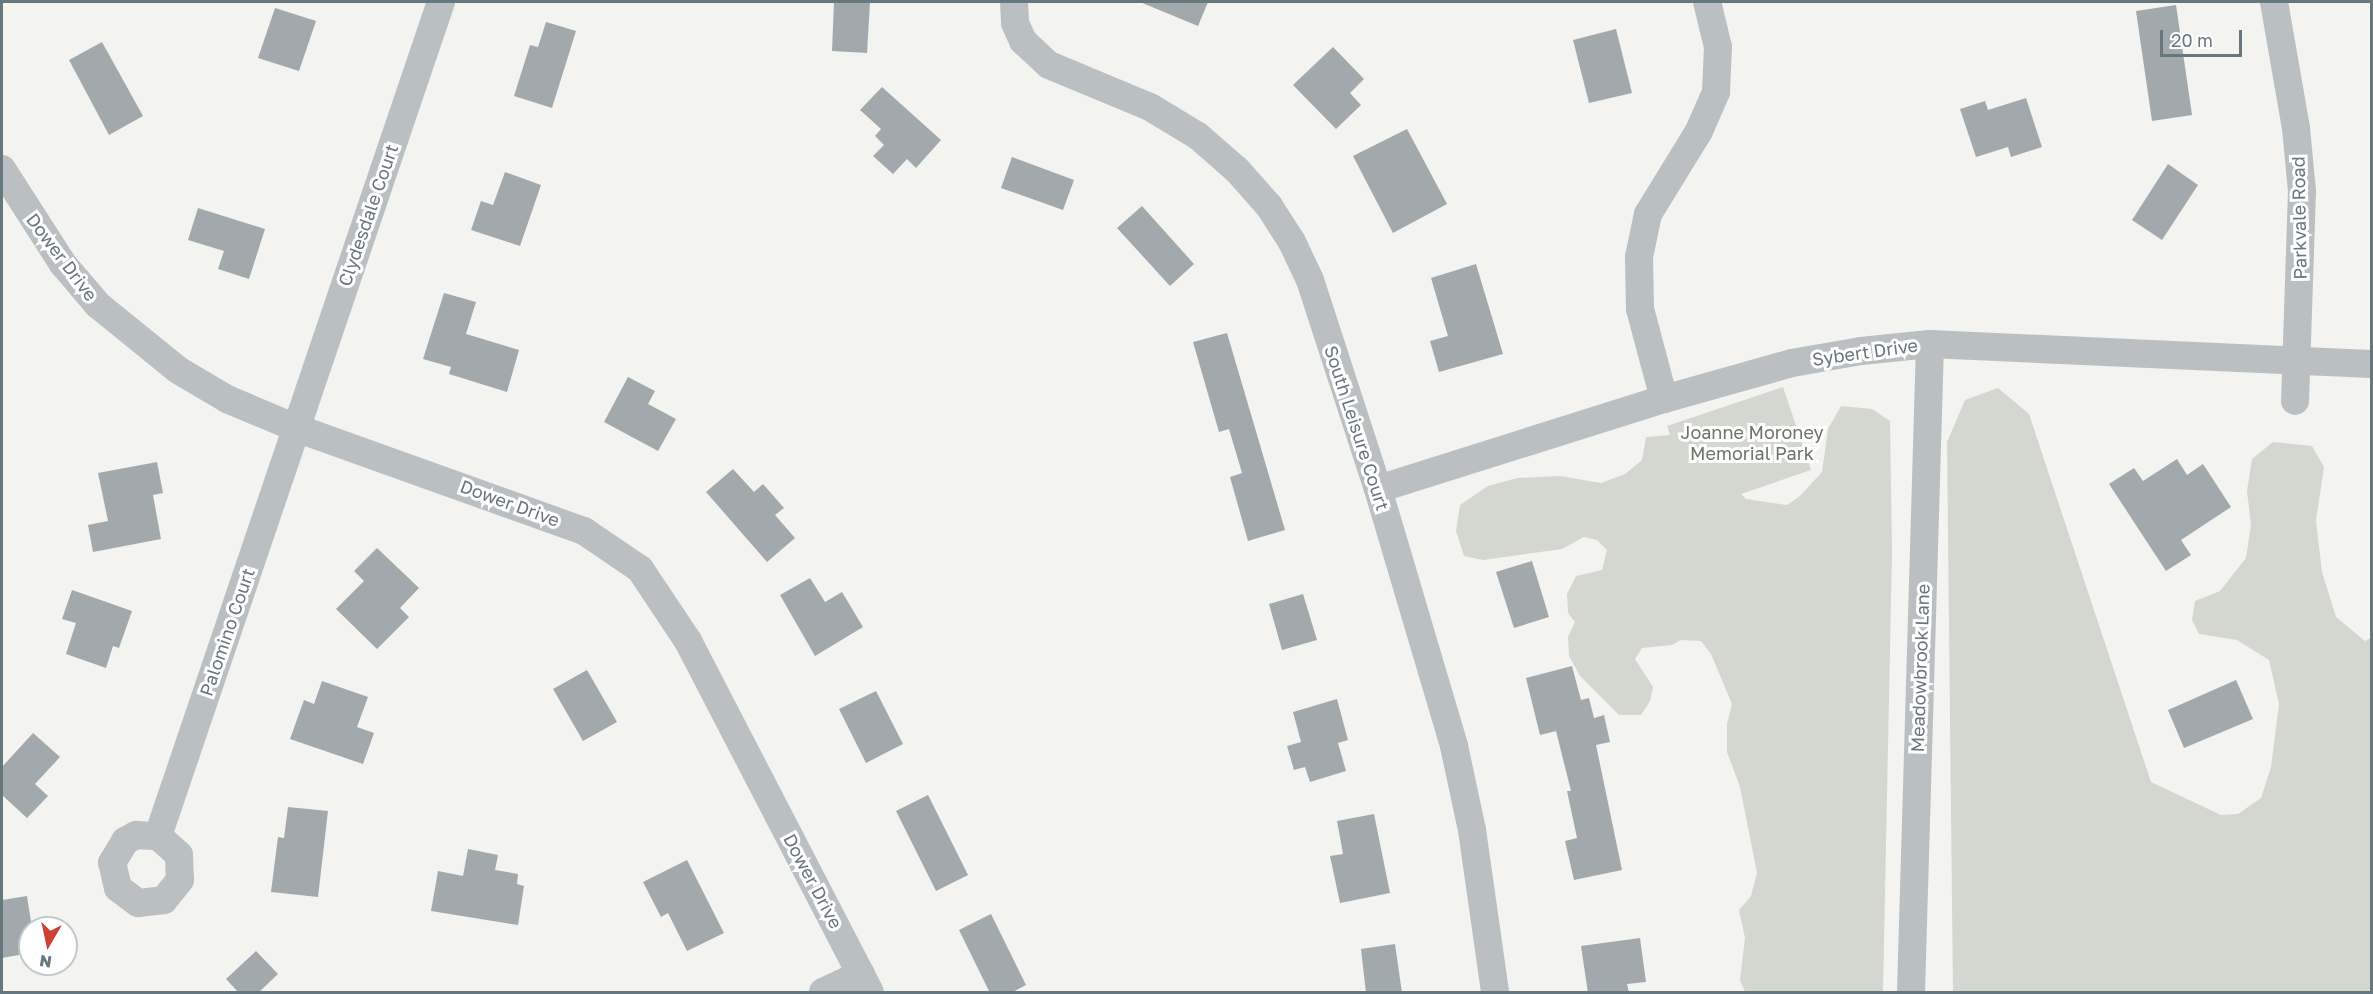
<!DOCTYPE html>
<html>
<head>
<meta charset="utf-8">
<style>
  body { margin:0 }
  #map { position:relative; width:2373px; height:994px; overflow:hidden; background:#f3f3f0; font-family:"Golos Text",sans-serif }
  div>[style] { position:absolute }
  .green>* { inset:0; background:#d4d7cf }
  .building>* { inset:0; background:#a1a9ac }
  .minor>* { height:28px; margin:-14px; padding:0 14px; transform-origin:14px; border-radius:14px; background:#babfc1 }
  span { translate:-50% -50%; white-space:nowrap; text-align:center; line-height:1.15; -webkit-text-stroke:6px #fff; paint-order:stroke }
  .street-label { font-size:18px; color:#66777d }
  .park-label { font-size:18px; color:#6a7564 }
  .frame { position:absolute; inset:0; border:3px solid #66777d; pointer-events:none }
  .north { position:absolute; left:18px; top:916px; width:60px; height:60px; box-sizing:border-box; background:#fff; border:2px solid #c2c9cb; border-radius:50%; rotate:189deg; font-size:16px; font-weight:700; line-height:24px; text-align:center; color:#66777d }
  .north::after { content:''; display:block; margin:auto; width:21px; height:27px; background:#cd4036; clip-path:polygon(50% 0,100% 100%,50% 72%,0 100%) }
  .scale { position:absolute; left:2160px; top:30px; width:82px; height:27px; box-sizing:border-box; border:3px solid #66777d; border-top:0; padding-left:8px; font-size:18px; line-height:21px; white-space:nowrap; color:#66777d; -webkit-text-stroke:4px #fff; paint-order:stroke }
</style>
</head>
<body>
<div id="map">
  <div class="green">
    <div style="clip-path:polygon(1783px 387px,1811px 470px,1741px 494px,1746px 499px,1787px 505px,1800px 496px,1822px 472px,1828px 429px,1841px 406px,1872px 409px,1890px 421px,1892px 551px,1883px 992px,1745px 992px,1740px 980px,1745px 938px,1739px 910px,1751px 896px,1757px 873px,1740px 787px,1727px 752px,1727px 724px,1732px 704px,1711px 654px,1701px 641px,1681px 640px,1672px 645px,1642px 648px,1635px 659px,1653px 687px,1650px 701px,1641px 715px,1619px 715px,1580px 676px,1569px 656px,1568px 637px,1575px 622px,1568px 613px,1567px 594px,1576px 576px,1602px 570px,1607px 550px,1597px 540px,1584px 537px,1562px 549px,1483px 560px,1464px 556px,1456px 531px,1460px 505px,1488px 486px,1517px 478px,1560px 476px,1601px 483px,1625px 474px,1642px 460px,1646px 437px,1670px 435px,1667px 426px)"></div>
    <div style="clip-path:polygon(1998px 388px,2029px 414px,2151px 782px,2221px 815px,2238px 814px,2261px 798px,2271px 767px,2279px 704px,2269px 660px,2237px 640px,2199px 634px,2192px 620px,2195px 601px,2220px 591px,2246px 558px,2251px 525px,2247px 491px,2252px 459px,2273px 442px,2312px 446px,2324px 467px,2316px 521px,2322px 572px,2336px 617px,2365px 641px,2371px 638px,2371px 992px,1953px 992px,1947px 442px,1965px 400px)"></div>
  </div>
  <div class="building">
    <div style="clip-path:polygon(834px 2px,870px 2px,867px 53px,832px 51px)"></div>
    <div style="clip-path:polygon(1140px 2px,1208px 2px,1198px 26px)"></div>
    <div style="clip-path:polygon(2176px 5px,2192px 115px,2152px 121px,2136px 11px)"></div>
    <div style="clip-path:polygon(275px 8px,316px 21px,299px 71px,258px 58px)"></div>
    <div style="clip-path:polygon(546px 22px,576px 31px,552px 108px,514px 96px,530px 45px,538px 47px)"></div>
    <div style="clip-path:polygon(1616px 29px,1632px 93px,1589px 103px,1573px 40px)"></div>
    <div style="clip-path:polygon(102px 42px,143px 116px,109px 135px,69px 60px)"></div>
    <div style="clip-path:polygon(1333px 47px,1364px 79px,1350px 93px,1361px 105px,1336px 129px,1293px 85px)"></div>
    <div style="clip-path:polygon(882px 87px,941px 140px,916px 168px,907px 159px,893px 174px,873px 156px,884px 145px,875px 136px,881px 129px,860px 110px)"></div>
    <div style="clip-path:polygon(2026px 98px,2042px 147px,2011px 157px,2008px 147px,1976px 157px,1960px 109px,1985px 101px,1988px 110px)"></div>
    <div style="clip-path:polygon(1407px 129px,1447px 204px,1393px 233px,1353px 156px)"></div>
    <div style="clip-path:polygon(1012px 157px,1074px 180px,1063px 210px,1001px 188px)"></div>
    <div style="clip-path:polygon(2168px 164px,2198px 185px,2162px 240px,2132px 220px)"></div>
    <div style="clip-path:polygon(505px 172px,541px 185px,520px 246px,471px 230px,481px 201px,493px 205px)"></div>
    <div style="clip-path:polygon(1142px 206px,1194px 264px,1170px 286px,1117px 228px)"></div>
    <div style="clip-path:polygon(198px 208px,265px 229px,249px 279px,218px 269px,224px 251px,188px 240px)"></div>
    <div style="clip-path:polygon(1476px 264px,1503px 354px,1439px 372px,1430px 341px,1448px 336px,1431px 278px)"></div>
    <div style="clip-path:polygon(444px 293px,476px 302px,466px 334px,519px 350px,507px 392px,449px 374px,451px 367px,423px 359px)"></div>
    <div style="clip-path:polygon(1227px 333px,1285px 530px,1248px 541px,1230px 477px,1242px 473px,1229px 429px,1219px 432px,1193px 342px)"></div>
    <div style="clip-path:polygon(628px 377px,655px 391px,648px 404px,676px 419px,658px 451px,604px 422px)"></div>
    <div style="clip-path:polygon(2177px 459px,2187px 475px,2203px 464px,2231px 507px,2181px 540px,2191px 555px,2166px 571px,2109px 484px,2134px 468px,2143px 481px)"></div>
    <div style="clip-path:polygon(157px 462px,163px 493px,153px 495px,161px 539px,93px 552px,88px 525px,108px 521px,98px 473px)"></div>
    <div style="clip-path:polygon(733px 469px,754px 492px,763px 484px,784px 508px,775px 515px,795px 538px,767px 562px,706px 492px)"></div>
    <div style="clip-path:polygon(377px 548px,419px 588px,400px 608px,409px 617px,377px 649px,336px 609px,364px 581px,354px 571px)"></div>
    <div style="clip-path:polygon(1532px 561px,1549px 617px,1514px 628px,1496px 572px)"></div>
    <div style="clip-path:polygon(810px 578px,825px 602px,842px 592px,863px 627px,815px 656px,780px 595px)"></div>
    <div style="clip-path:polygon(72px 590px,132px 611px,119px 648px,113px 646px,106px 668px,66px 654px,76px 623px,62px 619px)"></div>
    <div style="clip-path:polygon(1303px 594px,1317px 640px,1282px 650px,1269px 604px)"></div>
    <div style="clip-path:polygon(1572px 666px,1581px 700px,1589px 698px,1594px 718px,1604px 715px,1610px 742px,1596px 745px,1622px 870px,1574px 880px,1565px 841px,1577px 838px,1567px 791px,1571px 791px,1556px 731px,1540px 735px,1526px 678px)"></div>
    <div style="clip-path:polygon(587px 670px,617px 722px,583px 741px,553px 689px)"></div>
    <div style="clip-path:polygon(2236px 680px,2253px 719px,2184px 748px,2168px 710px)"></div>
    <div style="clip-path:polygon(322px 681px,368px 697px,357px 727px,374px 733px,363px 764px,290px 739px,304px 700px,314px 704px)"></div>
    <div style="clip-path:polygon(876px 691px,903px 744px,866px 763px,839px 709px)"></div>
    <div style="clip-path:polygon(1337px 699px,1348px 740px,1338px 743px,1346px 771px,1310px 782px,1305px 767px,1294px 770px,1287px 746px,1301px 742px,1293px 712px)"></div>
    <div style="clip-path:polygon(33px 733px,60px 757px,35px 784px,48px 796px,27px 818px,2px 795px,2px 767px)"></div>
    <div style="clip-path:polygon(928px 795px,968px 875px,936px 891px,896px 811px)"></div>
    <div style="clip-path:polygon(288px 807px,328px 811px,318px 897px,271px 892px,278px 837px,284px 838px)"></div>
    <div style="clip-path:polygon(1374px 814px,1390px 893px,1340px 903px,1330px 856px,1343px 854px,1337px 821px)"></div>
    <div style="clip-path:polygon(468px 849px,498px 855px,495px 870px,518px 874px,517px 884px,524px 886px,518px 925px,431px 911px,438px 871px,463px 876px)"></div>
    <div style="clip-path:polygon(687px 860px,724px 933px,687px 951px,668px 913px,661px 917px,643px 882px)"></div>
    <div style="clip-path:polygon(27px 896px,32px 928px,30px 953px,2px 958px,2px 900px)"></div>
    <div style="clip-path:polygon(991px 914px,1026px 985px,1011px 993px,990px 993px,959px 930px)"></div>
    <div style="clip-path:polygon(1640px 938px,1646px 982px,1627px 984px,1629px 993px,1588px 993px,1581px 946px)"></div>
    <div style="clip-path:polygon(1395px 944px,1402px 993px,1366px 993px,1361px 949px)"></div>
    <div style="clip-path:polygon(256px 951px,278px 974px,258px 993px,239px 993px,226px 979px)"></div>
  </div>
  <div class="minor">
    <div style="left:1014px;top:2px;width:21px;rotate:87deg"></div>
    <div style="left:1015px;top:23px;width:20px;rotate:66deg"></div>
    <div style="left:1023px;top:41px;width:35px;rotate:43deg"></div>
    <div style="left:1049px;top:65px;width:109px;rotate:22.6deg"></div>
    <div style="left:1150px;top:107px;width:56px;rotate:31.1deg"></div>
    <div style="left:1198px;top:136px;width:52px;rotate:41.1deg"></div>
    <div style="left:1237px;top:170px;width:48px;rotate:48.4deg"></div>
    <div style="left:1269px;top:206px;width:43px;rotate:57.4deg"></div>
    <div style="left:1292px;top:242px;width:42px;rotate:64.7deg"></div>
    <div style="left:1310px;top:280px;width:220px;rotate:72deg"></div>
    <div style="left:1378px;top:489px;width:268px;rotate:73.5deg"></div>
    <div style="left:1454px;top:746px;width:86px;rotate:77.9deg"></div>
    <div style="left:1472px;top:830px;width:164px;rotate:81.9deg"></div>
    <div style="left:2274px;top:2px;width:128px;rotate:80.1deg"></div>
    <div style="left:2296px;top:128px;width:63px;rotate:84.6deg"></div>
    <div style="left:2302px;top:191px;width:210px;rotate:91.9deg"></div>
    <div style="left:2px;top:169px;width:113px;rotate:57.3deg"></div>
    <div style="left:63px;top:264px;width:54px;rotate:49.5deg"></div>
    <div style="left:98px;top:305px;width:103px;rotate:39.1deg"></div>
    <div style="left:178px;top:370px;width:57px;rotate:30.6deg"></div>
    <div style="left:227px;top:399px;width:75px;rotate:22.8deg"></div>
    <div style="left:296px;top:428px;width:306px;rotate:19.7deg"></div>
    <div style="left:584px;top:531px;width:68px;rotate:34.2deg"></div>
    <div style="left:640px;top:569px;width:87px;rotate:56.3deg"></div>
    <div style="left:688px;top:641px;width:395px;rotate:62.6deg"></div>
    <div style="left:1664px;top:399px;width:93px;rotate:-104.9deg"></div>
    <div style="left:1640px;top:309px;width:52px;rotate:-91.1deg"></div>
    <div style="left:1639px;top:257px;width:44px;rotate:-78.2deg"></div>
    <div style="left:1648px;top:214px;width:97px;rotate:-58.4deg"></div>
    <div style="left:1699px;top:131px;width:43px;rotate:-66.4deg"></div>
    <div style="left:1716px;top:92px;width:45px;rotate:-87.5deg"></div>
    <div style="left:1718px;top:47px;width:46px;rotate:-103.7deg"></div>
    <div style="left:1378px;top:489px;width:300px;rotate:-17.5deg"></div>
    <div style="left:1664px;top:399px;width:133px;rotate:-15.7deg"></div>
    <div style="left:1792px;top:363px;width:70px;rotate:-9.9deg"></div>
    <div style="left:1861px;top:351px;width:69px;rotate:-5.8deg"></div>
    <div style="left:1930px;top:344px;width:442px;rotate:2.6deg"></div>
    <div style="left:158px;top:836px;width:28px;rotate:42deg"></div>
    <div style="left:179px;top:855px;width:25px;rotate:88deg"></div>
    <div style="left:180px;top:880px;width:26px;rotate:129deg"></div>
    <div style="left:164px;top:900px;width:26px;rotate:173deg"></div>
    <div style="left:138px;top:903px;width:25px;rotate:-143deg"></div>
    <div style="left:118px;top:888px;width:26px;rotate:-103deg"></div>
    <div style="left:112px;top:863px;width:26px;rotate:-59deg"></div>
    <div style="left:125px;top:841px;width:13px;rotate:-29deg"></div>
    <div style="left:136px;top:835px;width:22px;rotate:3deg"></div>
    <div style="left:158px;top:836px;width:881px;rotate:-71.26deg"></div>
    <div style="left:823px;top:992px;width:42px;rotate:-25.3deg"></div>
    <div style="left:1911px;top:992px;width:648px;rotate:-88.32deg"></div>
  </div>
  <div class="street-label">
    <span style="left:368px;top:215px;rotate:-71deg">Clydesdale Court</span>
    <span style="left:2299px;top:218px;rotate:-91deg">Parkvale Road</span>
    <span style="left:62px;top:257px;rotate:53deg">Dower Drive</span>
    <span style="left:1865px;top:352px;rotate:-8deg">Sybert Drive</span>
    <span style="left:1357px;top:428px;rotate:72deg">South Leisure Court</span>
    <span style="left:510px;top:503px;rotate:20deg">Dower Drive</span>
    <span style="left:227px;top:632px;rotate:-71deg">Palomino Court</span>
    <span style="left:1920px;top:668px;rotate:-88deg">Meadowbrook Lane</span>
    <span style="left:813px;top:881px;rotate:62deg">Dower Drive</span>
  </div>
  <div class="park-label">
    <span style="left:1752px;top:443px">Joanne Moroney<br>Memorial Park</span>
  </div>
  <div class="frame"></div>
  <div class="north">N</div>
  <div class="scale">20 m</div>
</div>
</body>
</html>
